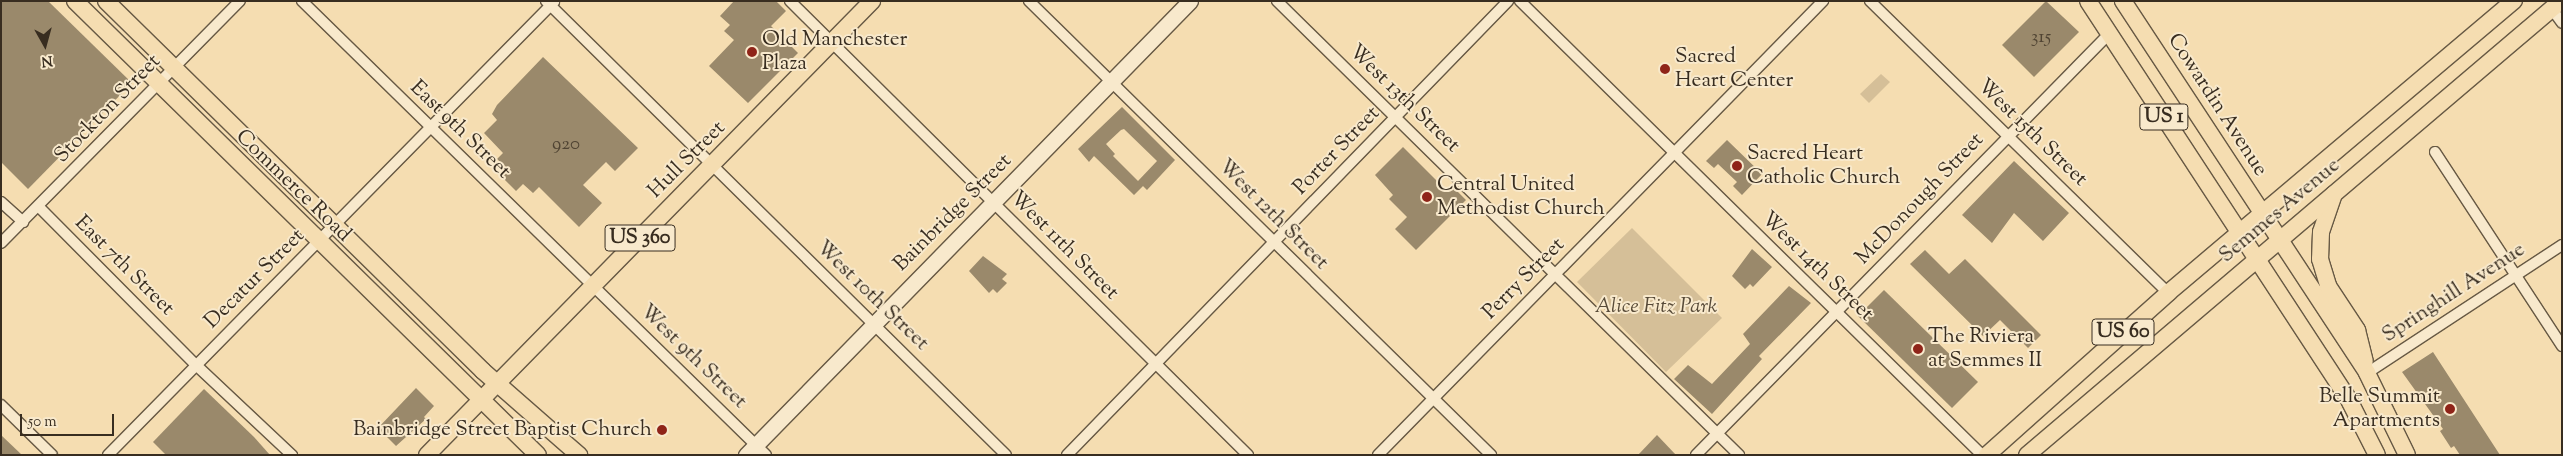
<!DOCTYPE html>
<html>
<head>
<meta charset="utf-8">
<style>
  body { margin:0 }
  #map { position:relative; width:2563px; height:456px; overflow:hidden; background:#f5ddb1; font-family:"Sorts Mill Goudy",serif }
  div>[style] { position:absolute }
  .green>* { inset:0; background:#d5bf98 }
  .building>* { inset:0; background:#9a896b }
  .roads { filter:drop-shadow(1px 0 #675944) drop-shadow(-1px 0 #675944) drop-shadow(0 1px #675944) drop-shadow(0 -1px #675944) }
  .street>* { height:10px; margin:-5px; padding:0 5px; transform-origin:5px; border-radius:5px; background:#f8e9cc }
  .secondary>* { height:15px; margin:-7.5px; padding:0 7.5px; transform-origin:7.5px; border-radius:7.5px; background:#f8e9cc }
  .primary>* { height:16px; margin:-8px; padding:0 8px; transform-origin:8px; border-radius:8px; background:#f5ddb1 }
  .dots>* { width:14px; height:14px; translate:-50% -50%; box-sizing:border-box; border:2px solid #f8e9cc; border-radius:50% }
  span { translate:-50% -50%; white-space:nowrap; text-align:center; line-height:1.15; -webkit-text-stroke:4px #f8e9cc; paint-order:stroke }
  .number-label { font-size:19px; color:#504433 }
  .number-label span { -webkit-text-stroke-width:0 }
  .shield-label span { padding:1px 4px; background:#f8e9cc; border:1px solid; border-radius:4px; -webkit-text-stroke-width:0 }
  .shield-label { font-size:20px; color:#382d20; font-weight:700 }
  .poi-label { font-size:21px; color:#382d20 }
  .left { translate:0 -50%; text-align:left }
  .right { translate:-100% -50%; text-align:right }
  .street-label { font-size:21px; color:#382d20 }
  .park-label { font-size:21px; color:#574a38; font-style:italic }
  .frame { position:absolute; inset:0; border:2px solid #382d20; pointer-events:none }
  .north { position:absolute; left:20px; top:20px; width:50px; height:50px; -webkit-text-stroke:4px #f8e9cc; paint-order:stroke; rotate:173deg; font-size:14px; font-weight:700; line-height:20px; text-align:center; color:#382d20 }
  .north::after { content:''; display:block; margin:auto; width:18px; height:22px; background:#382d20; clip-path:polygon(50% 0,100% 100%,50% 72%,0 100%) }
  .scale { position:absolute; left:20px; top:414px; width:94px; height:22px; box-sizing:border-box; border:2px solid #382d20; border-top:0; padding-left:6px; font-size:15px; line-height:18px; white-space:nowrap; color:#382d20; -webkit-text-stroke:4px #f8e9cc; paint-order:stroke }
</style>
</head>
<body>
<div id="map">
  <div class="green">
    <div style="clip-path:polygon(1881px 74px,1890px 82px,1869px 103px,1860px 94px)"></div>
    <div style="clip-path:polygon(1632px 228px,1722px 318px,1666px 372px,1577px 282px)"></div>
  </div>
  <div class="building">
    <div style="clip-path:polygon(1px 1px,48px 1px,132px 83px,28px 189px,1px 162px)"></div>
    <div style="clip-path:polygon(734px 1px,776px 1px,786px 11px,771px 26px,798px 53px,748px 103px,709px 66px,734px 40px,724px 31px,730px 25px,720px 16px)"></div>
    <div style="clip-path:polygon(2046px 1px,2079px 32px,2034px 77px,2002px 45px)"></div>
    <div style="clip-path:polygon(543px 57px,638px 148px,615px 171px,606px 162px,583px 185px,602px 203px,579px 227px,539px 187px,533px 193px,523px 184px,516px 191px,500px 175px,507px 168px,497px 159px,503px 153px,484px 133px,497px 120px,492px 114px,497px 105px)"></div>
    <div style="clip-path:polygon(1122px 107px,1175px 160px,1147px 190px,1138px 181px,1157px 161px,1124px 129px,1121px 130px,1106px 144px,1115px 154px,1113px 156px,1143px 186px,1134px 195px,1094px 156px,1089px 162px,1078px 149px)"></div>
    <div style="clip-path:polygon(1727px 140px,1762px 174px,1742px 195px,1733px 186px,1737px 182px,1718px 164px,1714px 168px,1706px 161px)"></div>
    <div style="clip-path:polygon(1403px 147px,1446px 190px,1451px 185px,1466px 200px,1416px 250px,1395px 229px,1407px 217px,1389px 199px,1393px 195px,1375px 175px)"></div>
    <div style="clip-path:polygon(2014px 161px,2069px 213px,2043px 241px,2014px 213px,1992px 243px,1962px 215px)"></div>
    <div style="clip-path:polygon(1752px 249px,1772px 267px,1753px 287px,1750px 284px,1745px 289px,1732px 276px)"></div>
    <div style="clip-path:polygon(1925px 250px,1949px 274px,1965px 259px,2041px 335px,2028px 348px,2000px 320px,1983px 336px,1910px 264px)"></div>
    <div style="clip-path:polygon(983px 256px,1007px 274px,1002px 279px,1007px 283px,997px 293px,993px 289px,989px 293px,969px 271px)"></div>
    <div style="clip-path:polygon(1789px 286px,1811px 303px,1759px 356px,1762px 359px,1712px 414px,1674px 379px,1688px 365px,1712px 384px,1750px 344px,1743px 334px)"></div>
    <div style="clip-path:polygon(1884px 290px,1978px 382px,1952px 408px,1858px 316px)"></div>
    <div style="clip-path:polygon(2433px 352px,2500px 455px,2460px 455px,2454px 446px,2451px 448px,2440px 431px,2443px 429px,2402px 372px)"></div>
    <div style="clip-path:polygon(416px 388px,434px 406px,424px 417px,426px 419px,396px 446px,378px 428px)"></div>
    <div style="clip-path:polygon(204px 389px,254px 437px,270px 455px,166px 455px,153px 442px)"></div>
    <div style="clip-path:polygon(1px 435px,22px 455px,1px 455px)"></div>
    <div style="clip-path:polygon(1657px 435px,1676px 455px,1638px 455px)"></div>
  </div>
  <div class="roads">
    <div class="street">
      <div style="left:302px;top:1px;width:649px;rotate:44.38deg"></div>
      <div style="left:546px;top:1px;width:646px;rotate:44.62deg"></div>
      <div style="left:790px;top:1px;width:645px;rotate:44.75deg"></div>
      <div style="left:1029px;top:1px;width:648px;rotate:44.5deg"></div>
      <div style="left:1277px;top:1px;width:648px;rotate:44.5deg"></div>
      <div style="left:1520px;top:1px;width:648px;rotate:44.5deg"></div>
      <div style="left:1870px;top:1px;width:417px;rotate:44.4deg"></div>
      <div style="left:2552px;top:9px;width:17px;rotate:54deg"></div>
      <div style="left:2435px;top:152px;width:232px;rotate:56.8deg"></div>
      <div style="left:1px;top:202px;width:30px;rotate:42deg"></div>
      <div style="left:39px;top:207px;width:223px;rotate:45.2deg"></div>
      <div style="left:196px;top:365px;width:132px;rotate:43.2deg"></div>
      <div style="left:1px;top:243px;width:340px;rotate:-45.4deg"></div>
      <div style="left:2367px;top:373px;width:233px;rotate:-33.3deg"></div>
      <div style="left:1px;top:405px;width:71px;rotate:44.4deg"></div>
      <div style="left:108px;top:455px;width:636px;rotate:-45.45deg"></div>
      <div style="left:1067px;top:455px;width:633px;rotate:-45.83deg"></div>
      <div style="left:1378px;top:455px;width:636px;rotate:-45.57deg"></div>
      <div style="left:1696px;top:455px;width:590px;rotate:-45.55deg"></div>
    </div>
    <div class="secondary">
      <div style="left:746px;top:455px;width:635px;rotate:-45.64deg"></div>
    </div>
    <div class="primary">
      <div style="left:75px;top:1px;width:648px;rotate:44.44deg"></div>
      <div style="left:106px;top:1px;width:528px;rotate:44.46deg"></div>
      <div style="left:483px;top:371px;width:128px;rotate:41.2deg"></div>
      <div style="left:2088px;top:1px;width:479px;rotate:56.8deg"></div>
      <div style="left:2350px;top:402px;width:59px;rotate:63deg"></div>
      <div style="left:2123px;top:1px;width:445px;rotate:56.7deg"></div>
      <div style="left:2367px;top:373px;width:91px;rotate:64deg"></div>
      <div style="left:2334px;top:194px;width:40px;rotate:108.9deg"></div>
      <div style="left:2321px;top:232px;width:27px;rotate:92deg"></div>
      <div style="left:2320px;top:259px;width:28px;rotate:73deg"></div>
      <div style="left:2328px;top:286px;width:53px;rotate:56.6deg"></div>
      <div style="left:2357px;top:330px;width:32px;rotate:76deg"></div>
      <div style="left:427px;top:455px;width:636px;rotate:-45.57deg"></div>
      <div style="left:1987px;top:455px;width:243px;rotate:-41.8deg"></div>
      <div style="left:2168px;top:293px;width:453px;rotate:-40.2deg"></div>
      <div style="left:2027px;top:455px;width:701px;rotate:-40.37deg"></div>
    </div>
  </div>
  <div class="dots">
    <div style="left:752px;top:52px;background:#8f2418"></div>
    <div style="left:1665px;top:69px;background:#8f2418"></div>
    <div style="left:1737px;top:166px;background:#8f2418"></div>
    <div style="left:1427px;top:197px;background:#8f2418"></div>
    <div style="left:1918px;top:349px;background:#8f2418"></div>
    <div style="left:2450px;top:409px;background:#8f2418"></div>
    <div style="left:662px;top:430px;background:#8f2418"></div>
  </div>
  <div class="number-label">
    <span style="left:2041px;top:38px">315</span>
    <span style="left:566px;top:145px">920</span>
  </div>
  <div class="shield-label">
    <span style="left:2164px;top:117px">US 1</span>
    <span style="left:640px;top:238px">US 360</span>
    <span style="left:2123px;top:332px">US 60</span>
  </div>
  <div class="poi-label">
    <span class="left" style="left:762px;top:52px">Old Manchester<br>Plaza</span>
    <span class="left" style="left:1675px;top:69px">Sacred<br>Heart Center</span>
    <span class="left" style="left:1747px;top:166px">Sacred Heart<br>Catholic Church</span>
    <span class="left" style="left:1437px;top:197px">Central United<br>Methodist Church</span>
    <span class="left" style="left:1928px;top:349px">The Riviera<br>at Semmes II</span>
    <span class="right" style="left:2440px;top:409px">Belle Summit<br>Apartments</span>
    <span class="right" style="left:652px;top:430px">Bainbridge Street Baptist Church</span>
  </div>
  <div class="street-label">
    <span style="left:1404px;top:99px;rotate:44deg">West 13th Street</span>
    <span style="left:2217px;top:105px;rotate:57deg">Cowardin Avenue</span>
    <span style="left:108px;top:109px;rotate:-46deg">Stockton Street</span>
    <span style="left:460px;top:130px;rotate:44deg">East 9th Street</span>
    <span style="left:2032px;top:133px;rotate:44deg">West 15th Street</span>
    <span style="left:1337px;top:151px;rotate:-46deg">Porter Street</span>
    <span style="left:687px;top:160px;rotate:-45deg">Hull Street</span>
    <span style="left:293px;top:186px;rotate:44deg">Commerce Road</span>
    <span style="left:1920px;top:199px;rotate:-46deg">McDonough Street</span>
    <span style="left:2280px;top:211px;rotate:-40deg">Semmes Avenue</span>
    <span style="left:953px;top:213px;rotate:-45deg">Bainbridge Street</span>
    <span style="left:1273px;top:215px;rotate:45deg">West 12th Street</span>
    <span style="left:1064px;top:246px;rotate:45deg">West 11th Street</span>
    <span style="left:124px;top:266px;rotate:45deg">East 7th Street</span>
    <span style="left:1817px;top:267px;rotate:44deg">West 14th Street</span>
    <span style="left:255px;top:279px;rotate:-45deg">Decatur Street</span>
    <span style="left:1524px;top:279px;rotate:-45deg">Perry Street</span>
    <span style="left:2454px;top:293px;rotate:-33deg">Springhill Avenue</span>
    <span style="left:872px;top:296px;rotate:44deg">West 10th Street</span>
    <span style="left:693px;top:357px;rotate:44deg">West 9th Street</span>
  </div>
  <div class="park-label">
    <span style="left:1656px;top:307px">Alice Fitz Park</span>
  </div>
  <div class="frame"></div>
  <div class="north">N</div>
  <div class="scale">50 m</div>
</div>
</body>
</html>
